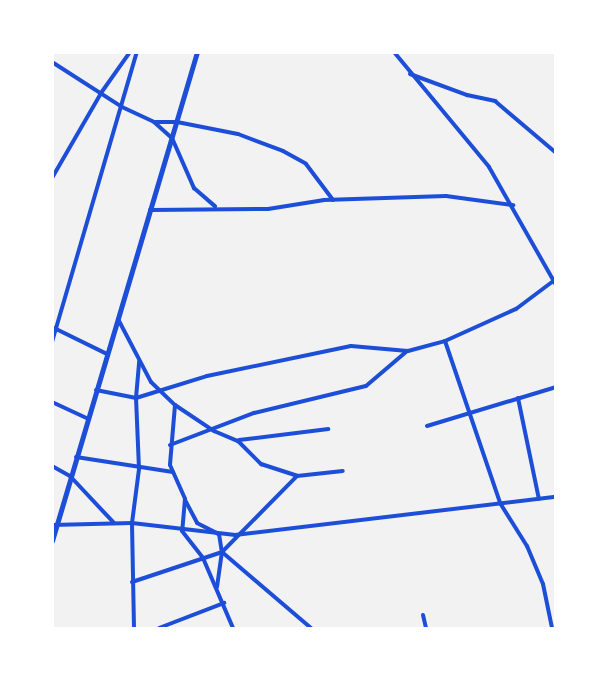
<!DOCTYPE html>
<html>
<head>
<meta charset="utf-8">
<style>
  body { margin:0 }
  #map { position:relative; width:608px; height:681px; overflow:hidden; background:#f2f2f2; font-family:"IBM Plex Sans",sans-serif }
  div>[style] { position:absolute }
  .minor>* { height:4px; margin:-2px; padding:0 2px; transform-origin:2px; border-radius:2px; background:#1d4ed8 }
  .tertiary>* { height:4.5px; margin:-2.25px; padding:0 2.25px; transform-origin:2.25px; border-radius:2.25px; background:#1d4ed8 }
  span { translate:-50% -50%; white-space:nowrap; text-align:center; line-height:1.15; -webkit-text-stroke:4.5px #fff; paint-order:stroke }
  .frame { position:absolute; inset:0; border:54px solid #fff; pointer-events:none }
</style>
</head>
<body>
<div id="map">
  <div class="minor">
    <div style="left:394px;top:52px;width:149px;rotate:50.4deg"></div>
    <div style="left:489px;top:167px;width:136px;rotate:60.4deg"></div>
    <div style="left:52px;top:62px;width:83px;rotate:32.7deg"></div>
    <div style="left:122px;top:107px;width:35px;rotate:25deg"></div>
    <div style="left:154px;top:122px;width:24px;rotate:42deg"></div>
    <div style="left:172px;top:138px;width:55px;rotate:66.3deg"></div>
    <div style="left:194px;top:188px;width:28px;rotate:41deg"></div>
    <div style="left:410px;top:74px;width:61px;rotate:20.2deg"></div>
    <div style="left:467px;top:95px;width:29px;rotate:12deg"></div>
    <div style="left:495px;top:101px;width:80px;rotate:40.4deg"></div>
    <div style="left:155px;top:122px;width:22px"></div>
    <div style="left:177px;top:122px;width:62px;rotate:11.1deg"></div>
    <div style="left:238px;top:134px;width:48px;rotate:20.7deg"></div>
    <div style="left:283px;top:151px;width:26px;rotate:29deg"></div>
    <div style="left:306px;top:164px;width:45px;rotate:53.1deg"></div>
    <div style="left:52px;top:178px;width:98px;rotate:-60deg"></div>
    <div style="left:101px;top:93px;width:50px;rotate:-54.7deg"></div>
    <div style="left:150px;top:210px;width:118px;rotate:-0.5deg"></div>
    <div style="left:268px;top:209px;width:57px;rotate:-9.1deg"></div>
    <div style="left:324px;top:200px;width:122px;rotate:-1.9deg"></div>
    <div style="left:446px;top:196px;width:68px;rotate:7.7deg"></div>
    <div style="left:118px;top:319px;width:71px;rotate:62.4deg"></div>
    <div style="left:151px;top:382px;width:33px;rotate:44deg"></div>
    <div style="left:175px;top:405px;width:60px;rotate:94.8deg"></div>
    <div style="left:170px;top:465px;width:37px;rotate:66deg"></div>
    <div style="left:185px;top:499px;width:32px;rotate:95deg"></div>
    <div style="left:182px;top:531px;width:34px;rotate:52deg"></div>
    <div style="left:203px;top:558px;width:76px;rotate:66.8deg"></div>
    <div style="left:52px;top:327px;width:61px;rotate:26.1deg"></div>
    <div style="left:445px;top:341px;width:171px;rotate:71.2deg"></div>
    <div style="left:500px;top:503px;width:51px;rotate:57.9deg"></div>
    <div style="left:527px;top:546px;width:41px;rotate:67.2deg"></div>
    <div style="left:543px;top:584px;width:45px;rotate:78.4deg"></div>
    <div style="left:52px;top:342px;width:302px;rotate:-73.7deg"></div>
    <div style="left:96px;top:390px;width:41px;rotate:11.3deg"></div>
    <div style="left:136px;top:398px;width:74px;rotate:-17.2deg"></div>
    <div style="left:207px;top:376px;width:147px;rotate:-11.8deg"></div>
    <div style="left:351px;top:346px;width:57px;rotate:5deg"></div>
    <div style="left:408px;top:351px;width:38px;rotate:-15deg"></div>
    <div style="left:445px;top:341px;width:78px;rotate:-24.3deg"></div>
    <div style="left:516px;top:309px;width:50px;rotate:-36.9deg"></div>
    <div style="left:518px;top:398px;width:103px;rotate:78.3deg"></div>
    <div style="left:52px;top:402px;width:38px;rotate:25deg"></div>
    <div style="left:175px;top:405px;width:47px;rotate:33.7deg"></div>
    <div style="left:214px;top:431px;width:26px;rotate:23deg"></div>
    <div style="left:238px;top:441px;width:33px;rotate:45deg"></div>
    <div style="left:261px;top:464px;width:38px;rotate:18deg"></div>
    <div style="left:297px;top:476px;width:46px;rotate:-6.2deg"></div>
    <div style="left:427px;top:426px;width:135px;rotate:-16.8deg"></div>
    <div style="left:239px;top:440px;width:90px;rotate:-7deg"></div>
    <div style="left:170px;top:445px;width:90px;rotate:-20.9deg"></div>
    <div style="left:254px;top:413px;width:115px;rotate:-13.6deg"></div>
    <div style="left:366px;top:386px;width:54px;rotate:-40.5deg"></div>
    <div style="left:76px;top:457px;width:98px;rotate:8.8deg"></div>
    <div style="left:52px;top:466px;width:21px;rotate:29deg"></div>
    <div style="left:70px;top:476px;width:64px;rotate:46.9deg"></div>
    <div style="left:185px;top:500px;width:26px;rotate:62deg"></div>
    <div style="left:197px;top:523px;width:25px;rotate:27deg"></div>
    <div style="left:219px;top:534px;width:18px;rotate:81deg"></div>
    <div style="left:222px;top:552px;width:117px;rotate:40.5deg"></div>
    <div style="left:52px;top:525px;width:80px;rotate:-1.4deg"></div>
    <div style="left:132px;top:523px;width:104px;rotate:6.6deg"></div>
    <div style="left:235px;top:535px;width:323px;rotate:-6.8deg"></div>
    <div style="left:132px;top:582px;width:95px;rotate:-18.4deg"></div>
    <div style="left:217px;top:587px;width:35px;rotate:-82deg"></div>
    <div style="left:222px;top:552px;width:107px;rotate:-45.4deg"></div>
    <div style="left:423px;top:615px;width:13px;rotate:77deg"></div>
    <div style="left:134px;top:628px;width:105px;rotate:-91.1deg"></div>
    <div style="left:132px;top:523px;width:54px;rotate:-82.6deg"></div>
    <div style="left:139px;top:469px;width:71px;rotate:-92.4deg"></div>
    <div style="left:136px;top:398px;width:37px;rotate:-85deg"></div>
    <div style="left:159px;top:628px;width:70px;rotate:-21deg"></div>
  </div>
  <div class="tertiary">
    <div style="left:52px;top:541px;width:510px;rotate:-73.48deg"></div>
  </div>
  <div class="frame"></div>
</div>
</body>
</html>
